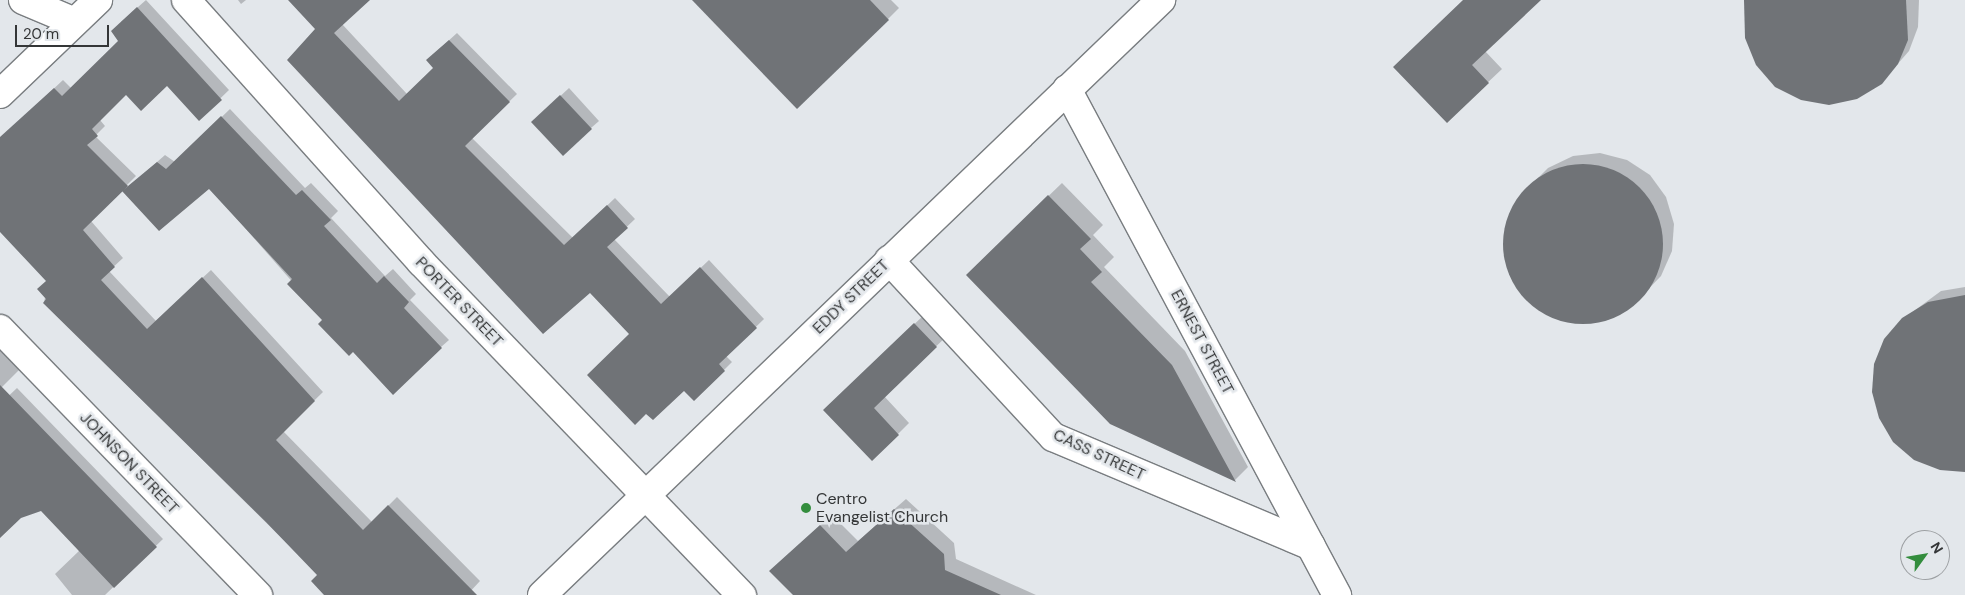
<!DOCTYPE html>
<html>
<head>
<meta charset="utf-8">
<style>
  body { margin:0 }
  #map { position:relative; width:1965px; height:595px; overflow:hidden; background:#e3e7eb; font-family:"DM Sans",sans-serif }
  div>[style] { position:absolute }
  .shadow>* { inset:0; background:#0003 }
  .building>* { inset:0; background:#707377 }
  .round { border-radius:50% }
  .roads { filter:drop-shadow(1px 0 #797d80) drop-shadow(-1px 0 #797d80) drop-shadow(0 1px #797d80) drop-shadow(0 -1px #797d80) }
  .minor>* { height:28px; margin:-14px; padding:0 14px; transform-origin:14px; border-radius:14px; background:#fff }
  .tertiary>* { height:28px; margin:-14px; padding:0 14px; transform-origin:14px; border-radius:14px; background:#fff }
  .secondary>* { height:28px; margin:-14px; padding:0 14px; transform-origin:14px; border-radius:14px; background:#fff }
  .dots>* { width:14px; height:14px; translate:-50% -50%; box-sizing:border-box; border:2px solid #e3e7eb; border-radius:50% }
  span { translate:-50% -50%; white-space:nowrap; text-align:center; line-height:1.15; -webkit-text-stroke:5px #e3e7eb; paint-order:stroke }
  .street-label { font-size:16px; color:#343637 }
  .poi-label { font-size:16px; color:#343637 }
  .left { translate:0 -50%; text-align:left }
  .north { position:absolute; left:1900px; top:530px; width:50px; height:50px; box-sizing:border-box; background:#e3e7eb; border:1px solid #9da0a3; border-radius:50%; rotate:58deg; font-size:14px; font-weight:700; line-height:20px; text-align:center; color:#343637 }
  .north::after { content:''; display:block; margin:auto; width:18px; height:22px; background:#338d3d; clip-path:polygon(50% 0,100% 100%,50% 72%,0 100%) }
  .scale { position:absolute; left:15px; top:25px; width:94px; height:22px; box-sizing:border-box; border:2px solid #343637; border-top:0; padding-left:6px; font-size:15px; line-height:18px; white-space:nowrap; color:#343637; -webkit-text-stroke:4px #e3e7eb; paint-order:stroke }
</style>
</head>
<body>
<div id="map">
  <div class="shadow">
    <div style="clip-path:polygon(146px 0,229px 90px,199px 119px,167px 85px,126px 94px,100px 120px,105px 126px,95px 136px,136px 176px,91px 221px,123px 258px,109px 271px,156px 321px,211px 270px,323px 392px,283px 431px,372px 522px,397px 497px,480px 581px,467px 595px,326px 595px,319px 575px,44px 303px,48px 280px,0 230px,0 139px,63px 80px,71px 88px,120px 41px,121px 22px)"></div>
    <div style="clip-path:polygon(238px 0,246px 0,241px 4px)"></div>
    <div style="clip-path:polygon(290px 0,368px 0,342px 24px,407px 94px,434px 68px,435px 53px,457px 33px,517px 94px,472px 138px,573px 238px,615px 198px,635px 219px,614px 239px,670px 297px,709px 260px,764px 319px,726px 356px,732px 362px,694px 400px,590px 292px)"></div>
    <div style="clip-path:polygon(693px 0,891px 0,899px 8px,888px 19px)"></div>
    <div style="clip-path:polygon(1464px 0,1539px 0,1485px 51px,1502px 69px,1447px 121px)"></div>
    <div style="clip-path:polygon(1749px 0,1919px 0,1918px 27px,1909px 51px,1881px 83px)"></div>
    <div style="clip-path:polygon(569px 88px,599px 121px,591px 128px,541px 114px)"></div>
    <div style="clip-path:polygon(230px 109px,305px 188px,311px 183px,338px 211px,331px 218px,385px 276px,393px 269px,416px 294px,410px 300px,449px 340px,441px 347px,353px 351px,209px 187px,132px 184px,165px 155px,175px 162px)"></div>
    <div style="clip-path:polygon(1600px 153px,1627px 160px,1650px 175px,1666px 197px,1674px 224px,1672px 251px,1661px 276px,1630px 308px,1608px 320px,1584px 323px,1559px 319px,1537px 308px,1519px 291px,1508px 269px,1504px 244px,1508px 219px,1519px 197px,1548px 168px,1573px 156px)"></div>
    <div style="clip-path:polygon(1062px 183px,1103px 225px,1093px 235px,1114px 257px,1104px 267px,1185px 351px,1248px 467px,1235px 480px,1111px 423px,981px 261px)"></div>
    <div style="clip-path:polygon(1965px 287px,1965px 471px,1903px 319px,1941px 291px)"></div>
    <div style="clip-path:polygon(926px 313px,948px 335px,884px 396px,909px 423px,872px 460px,836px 399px)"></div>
    <div style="clip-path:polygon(0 339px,25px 364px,0 389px)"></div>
    <div style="clip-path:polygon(17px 388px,163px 539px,105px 595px,72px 595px,55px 574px,80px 550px,41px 509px,21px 516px,0 536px,0 404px)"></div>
    <div style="clip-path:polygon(906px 499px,954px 543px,956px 559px,1036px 595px,795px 595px,782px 560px,832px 515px,858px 541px)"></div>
  </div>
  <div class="building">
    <div style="clip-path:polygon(288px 0,370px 0,334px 33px,399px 101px,433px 68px,426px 60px,449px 40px,510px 102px,465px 146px,564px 245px,607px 205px,628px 228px,607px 247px,661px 304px,700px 267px,757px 328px,719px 364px,725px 371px,694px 401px,684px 391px,653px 420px,646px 414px,635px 425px,587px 375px,629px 334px,590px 293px,543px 334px,287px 60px,315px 29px)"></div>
    <div style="clip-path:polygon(692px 0,870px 0,889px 20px,797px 109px)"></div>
    <div style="clip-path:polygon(1463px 0,1541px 0,1472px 65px,1489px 83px,1447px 123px,1393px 67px)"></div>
    <div style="clip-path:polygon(1744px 0,1906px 0,1908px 40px,1898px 64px,1882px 84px,1857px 99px,1829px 105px,1801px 100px,1775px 87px,1756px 65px,1745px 38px)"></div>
    <div style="clip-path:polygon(137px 7px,222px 100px,199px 121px,167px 86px,141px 111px,126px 95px,92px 129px,98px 136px,87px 145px,128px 186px,83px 230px,115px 267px,101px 280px,147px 329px,202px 277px,315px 401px,276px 440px,363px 530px,388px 505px,477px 595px,324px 595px,311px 581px,317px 575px,266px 522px,43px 303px,46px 299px,37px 289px,46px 281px,0 232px,0 137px,54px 88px,62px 96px,118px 41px,111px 31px)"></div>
    <div style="clip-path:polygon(560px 95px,592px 129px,563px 156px,531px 122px)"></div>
    <div style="clip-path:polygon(221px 116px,296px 195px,302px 190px,331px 220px,324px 226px,377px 283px,384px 276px,409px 302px,404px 308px,442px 348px,393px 395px,353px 352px,349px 356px,318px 324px,322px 320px,287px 284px,292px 279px,209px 189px,159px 231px,122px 191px,157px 162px,166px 169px)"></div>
    <div class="round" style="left:1503px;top:164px;width:160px;height:160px"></div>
    <div style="clip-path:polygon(1048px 195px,1091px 239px,1080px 249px,1102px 272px,1091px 282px,1172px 365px,1236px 482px,1110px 424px,966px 275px)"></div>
    <div style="clip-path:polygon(1965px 295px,1965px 472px,1940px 470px,1914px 460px,1893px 442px,1879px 418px,1872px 392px,1874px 364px,1884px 339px,1902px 318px,1928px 302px)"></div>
    <div style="clip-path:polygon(914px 323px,937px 347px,874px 408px,899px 435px,872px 461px,823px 410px)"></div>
    <div style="clip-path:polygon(0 385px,157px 547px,114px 588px,41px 511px,21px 518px,0 538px)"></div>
    <div style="clip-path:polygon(894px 509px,944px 554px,945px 570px,1001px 595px,793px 595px,769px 571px,820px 525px,846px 552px)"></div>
  </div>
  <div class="roads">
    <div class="minor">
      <div style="left:23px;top:0;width:56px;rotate:22.9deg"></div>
      <div style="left:186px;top:0;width:352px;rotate:48.1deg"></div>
      <div style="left:421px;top:262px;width:463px;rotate:46.1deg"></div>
      <div style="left:0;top:94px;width:136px;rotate:-43.8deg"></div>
      <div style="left:889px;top:260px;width:241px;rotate:47.2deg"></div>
      <div style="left:1053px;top:437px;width:280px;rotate:22.9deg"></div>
      <div style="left:0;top:329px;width:371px;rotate:45.9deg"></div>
    </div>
    <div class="tertiary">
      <div style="left:1067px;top:89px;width:574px;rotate:61.92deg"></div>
    </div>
    <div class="secondary">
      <div style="left:542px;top:595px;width:859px;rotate:-43.87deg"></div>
    </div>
  </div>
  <div class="dots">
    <div style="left:806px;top:508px;background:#338d3d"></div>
  </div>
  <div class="street-label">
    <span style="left:851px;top:297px;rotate:-44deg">EDDY STREET</span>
    <span style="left:459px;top:302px;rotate:46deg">PORTER STREET</span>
    <span style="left:1202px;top:342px;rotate:62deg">ERNEST STREET</span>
    <span style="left:1099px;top:455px;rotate:25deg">CASS STREET</span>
    <span style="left:129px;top:463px;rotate:46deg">JOHNSON STREET</span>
  </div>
  <div class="poi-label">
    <span class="left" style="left:816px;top:508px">Centro<br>Evangelist Church</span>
  </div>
  <div class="north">N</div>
  <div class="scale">20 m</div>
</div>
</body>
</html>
